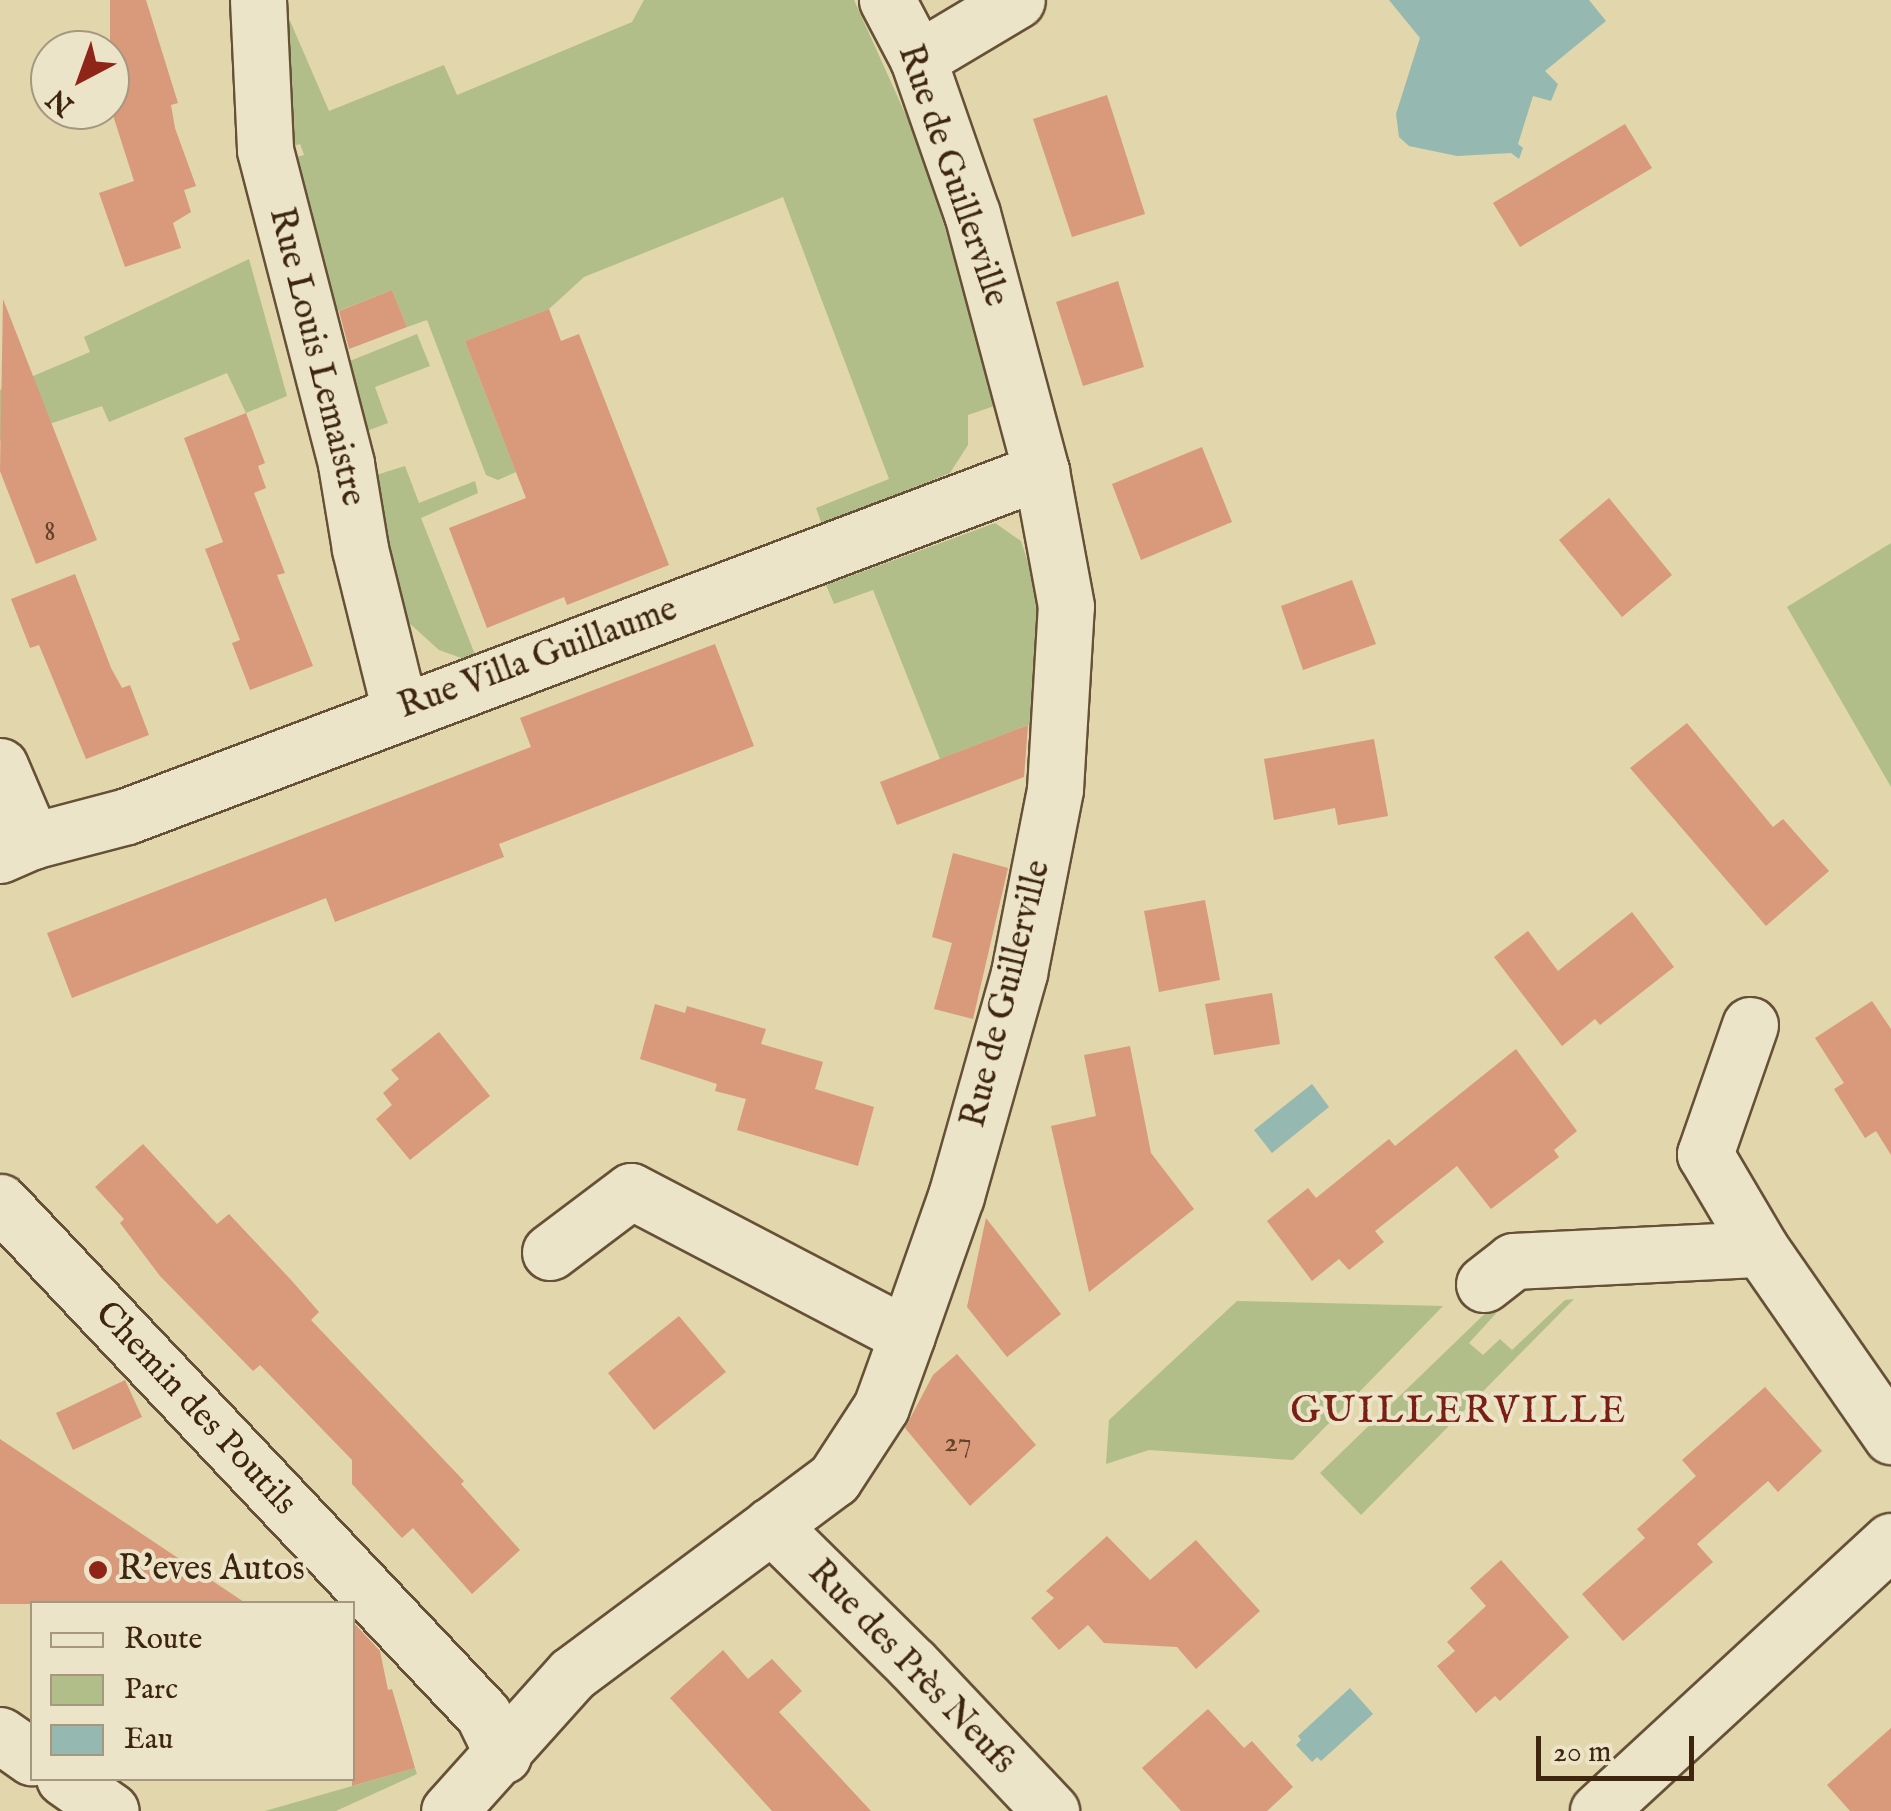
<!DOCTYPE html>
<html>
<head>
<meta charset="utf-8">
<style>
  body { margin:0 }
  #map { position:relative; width:1891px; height:1811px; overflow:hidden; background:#e1d6ac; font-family:"IM FELL English",serif }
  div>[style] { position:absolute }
  .green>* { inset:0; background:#b1be8a }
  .water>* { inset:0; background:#95b8b0 }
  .building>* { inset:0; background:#d89a7a }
  .roads { filter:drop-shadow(2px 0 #665136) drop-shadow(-2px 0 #665136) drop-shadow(0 2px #665136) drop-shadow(0 -2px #665136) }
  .street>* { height:55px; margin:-27.5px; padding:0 27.5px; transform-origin:27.5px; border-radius:27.5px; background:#ece4c9 }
  .secondary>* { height:55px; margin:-27.5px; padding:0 27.5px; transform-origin:27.5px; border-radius:27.5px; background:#ece4c9 }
  .dots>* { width:28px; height:28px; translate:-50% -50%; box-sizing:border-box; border:5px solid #ece4c9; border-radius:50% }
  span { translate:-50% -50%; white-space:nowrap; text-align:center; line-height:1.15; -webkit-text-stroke:8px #ece4c9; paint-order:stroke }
  .number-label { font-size:30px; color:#64422a }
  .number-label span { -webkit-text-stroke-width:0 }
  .street-label { font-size:35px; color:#3d250f }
  .poi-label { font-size:35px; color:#3d250f }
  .left { translate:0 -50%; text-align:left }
  .neighbourhood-label { font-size:38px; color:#7a1f14; letter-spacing:2.5px }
  .legend { position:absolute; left:30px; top:1601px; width:325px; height:180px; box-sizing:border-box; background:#ece4c9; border:2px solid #a6987f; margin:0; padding:12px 18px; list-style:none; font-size:30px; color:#3d250f }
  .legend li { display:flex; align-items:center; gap:20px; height:50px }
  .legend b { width:50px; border:2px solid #a6987f }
  .north { position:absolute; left:30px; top:30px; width:100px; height:100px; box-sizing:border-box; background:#ece4c9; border:2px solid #a6987f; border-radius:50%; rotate:221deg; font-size:28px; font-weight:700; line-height:40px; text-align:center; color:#3d250f }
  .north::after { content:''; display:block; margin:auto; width:35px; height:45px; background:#8f2418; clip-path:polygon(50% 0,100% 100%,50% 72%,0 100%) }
  .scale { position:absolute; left:1536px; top:1736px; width:158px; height:45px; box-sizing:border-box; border:5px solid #3d250f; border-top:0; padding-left:12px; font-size:30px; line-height:35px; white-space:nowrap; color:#3d250f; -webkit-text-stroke:8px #ece4c9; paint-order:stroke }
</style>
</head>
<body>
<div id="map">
  <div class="green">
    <div style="clip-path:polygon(281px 0,329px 111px,444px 65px,457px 95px,632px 22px,644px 0,854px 0,918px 142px,1000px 404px,968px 415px,968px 445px,950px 473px,822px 525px,816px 508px,889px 479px,783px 197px,584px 277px,549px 309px,465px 341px,516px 472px,498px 480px,486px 475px,427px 320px,407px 327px,392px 290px,333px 313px,293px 158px,304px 155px,300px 144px,288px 148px)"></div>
    <div style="clip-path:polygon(249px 259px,287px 396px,246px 413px,227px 373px,109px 422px,102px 406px,0 441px,0 390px,90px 352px,84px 337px)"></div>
    <div style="clip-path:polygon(417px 334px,430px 366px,375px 387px,388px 423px,359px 434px,345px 363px)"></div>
    <div style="clip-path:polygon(405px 466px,419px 503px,475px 481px,478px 493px,421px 518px,476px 657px,467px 660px,439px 650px,407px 621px,373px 476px)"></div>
    <div style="clip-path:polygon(995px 523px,1021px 541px,1033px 578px,1041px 646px,1038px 721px,940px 759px,873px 590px,834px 604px,826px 585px)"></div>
    <div style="clip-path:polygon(1891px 543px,1891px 787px,1787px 607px)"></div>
    <div style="clip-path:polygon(1510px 1298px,1469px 1343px,1483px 1355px,1500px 1339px,1512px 1350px,1565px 1300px,1574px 1299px,1361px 1515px,1320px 1473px,1500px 1299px)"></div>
    <div style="clip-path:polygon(1237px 1301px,1443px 1306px,1293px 1460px,1149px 1450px,1106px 1464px,1109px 1420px)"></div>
    <div style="clip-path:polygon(415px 1768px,417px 1774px,336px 1811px,265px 1811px)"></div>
  </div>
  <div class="water">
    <div style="clip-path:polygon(1389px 0,1589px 0,1606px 21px,1545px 71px,1558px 84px,1551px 101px,1533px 96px,1518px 144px,1523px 148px,1519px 159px,1511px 153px,1457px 156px,1409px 146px,1399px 137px,1396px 114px,1420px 38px)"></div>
    <div style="clip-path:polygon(1312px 1084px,1329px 1107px,1272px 1153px,1254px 1130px)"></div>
    <div style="clip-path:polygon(1350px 1688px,1373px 1714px,1321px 1761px,1317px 1757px,1312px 1762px,1296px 1745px,1301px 1740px,1298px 1736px)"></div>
  </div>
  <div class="building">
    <div style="clip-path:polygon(110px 0,146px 0,178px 103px,171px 105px,175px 128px,196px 186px,184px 190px,191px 212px,173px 223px,181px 248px,125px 267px,99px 193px,134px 181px,110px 106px)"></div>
    <div style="clip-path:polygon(1107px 95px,1145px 214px,1072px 237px,1033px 119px)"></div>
    <div style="clip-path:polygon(1625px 124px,1652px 168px,1520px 247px,1493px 203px)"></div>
    <div style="clip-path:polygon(1118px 281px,1144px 367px,1083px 386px,1056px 302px)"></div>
    <div style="clip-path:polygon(392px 290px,407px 327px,349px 349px,339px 311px)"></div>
    <div style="clip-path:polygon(3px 299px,97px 540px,36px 564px,0 471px)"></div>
    <div style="clip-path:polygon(549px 309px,561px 341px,579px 334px,669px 565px,567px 605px,564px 597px,487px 628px,449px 528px,526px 498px,465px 341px)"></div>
    <div style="clip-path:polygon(246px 413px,265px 463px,258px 466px,266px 488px,254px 493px,285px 573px,277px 575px,313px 666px,250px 690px,232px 643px,240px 640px,205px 549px,223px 542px,184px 438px)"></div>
    <div style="clip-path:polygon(1202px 447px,1232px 522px,1141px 560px,1112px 484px)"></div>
    <div style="clip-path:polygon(1609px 498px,1672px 575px,1622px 617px,1559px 540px)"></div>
    <div style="clip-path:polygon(75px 574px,111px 668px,122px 688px,130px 685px,149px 735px,86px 759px,39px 645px,30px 648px,11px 599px)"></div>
    <div style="clip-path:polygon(1352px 580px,1376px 644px,1303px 670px,1281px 606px)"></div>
    <div style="clip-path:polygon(715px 644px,754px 746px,499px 844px,504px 857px,335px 922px,326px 898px,72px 998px,47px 933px,531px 747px,520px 718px)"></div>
    <div style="clip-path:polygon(1687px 723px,1773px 827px,1783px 819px,1829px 871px,1766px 926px,1630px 768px)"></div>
    <div style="clip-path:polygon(1028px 725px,1024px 777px,897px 825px,880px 782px)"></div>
    <div style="clip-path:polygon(1374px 739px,1388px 816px,1338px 825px,1335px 808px,1274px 820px,1264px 759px)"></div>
    <div style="clip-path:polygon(953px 853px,1008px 868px,973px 1019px,934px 1009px,952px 943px,932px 937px)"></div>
    <div style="clip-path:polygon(1205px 900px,1220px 980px,1159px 992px,1144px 911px)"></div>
    <div style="clip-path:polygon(1632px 912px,1674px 967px,1600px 1025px,1595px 1019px,1562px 1046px,1494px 957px,1528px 931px,1558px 971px)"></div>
    <div style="clip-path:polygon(1272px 993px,1280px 1044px,1214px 1055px,1205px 1004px)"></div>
    <div style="clip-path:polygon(1872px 1001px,1891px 1029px,1891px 1155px,1876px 1131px,1865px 1138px,1834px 1089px,1844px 1083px,1815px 1038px)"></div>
    <div style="clip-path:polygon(655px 1004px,685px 1013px,687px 1006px,766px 1029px,761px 1044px,823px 1062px,815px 1089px,874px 1107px,858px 1166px,737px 1130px,746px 1099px,715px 1091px,717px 1084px,640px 1059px)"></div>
    <div style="clip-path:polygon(439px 1032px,490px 1096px,410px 1160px,376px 1119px,392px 1105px,383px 1093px,399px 1079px,391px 1070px)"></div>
    <div style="clip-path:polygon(1130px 1046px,1151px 1153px,1194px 1209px,1089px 1292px,1051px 1126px,1096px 1116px,1084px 1055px)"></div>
    <div style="clip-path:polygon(1516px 1049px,1577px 1131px,1554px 1150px,1559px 1157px,1491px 1209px,1457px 1166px,1375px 1231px,1384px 1242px,1349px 1270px,1339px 1259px,1312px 1281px,1267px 1221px,1308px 1188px,1316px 1198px,1389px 1139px,1395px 1146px)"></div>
    <div style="clip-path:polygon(143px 1144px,217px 1224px,229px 1214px,292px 1281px,319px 1312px,311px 1320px,464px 1481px,461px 1484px,520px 1550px,472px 1594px,413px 1528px,402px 1538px,352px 1484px,352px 1460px,260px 1365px,253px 1371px,160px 1276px,120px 1223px,124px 1219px,95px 1187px)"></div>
    <div style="clip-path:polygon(986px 1218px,1061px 1314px,1007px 1357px,967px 1307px)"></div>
    <div style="clip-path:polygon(679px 1316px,726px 1372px,654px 1430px,608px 1373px)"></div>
    <div style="clip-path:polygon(957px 1354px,1036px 1445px,970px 1506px,905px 1428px,933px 1375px)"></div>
    <div style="clip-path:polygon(125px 1380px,142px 1417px,73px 1450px,56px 1413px)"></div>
    <div style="clip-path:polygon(1765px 1387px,1822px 1451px,1778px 1492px,1768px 1481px,1697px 1544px,1713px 1562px,1623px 1641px,1582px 1594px,1645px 1538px,1637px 1529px,1696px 1476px,1682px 1460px)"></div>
    <div style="clip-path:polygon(0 1439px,160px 1546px,247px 1604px,0 1604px)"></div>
    <div style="clip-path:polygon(1107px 1536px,1150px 1580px,1196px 1540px,1260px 1611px,1196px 1669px,1177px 1647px,1104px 1643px,1088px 1625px,1059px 1650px,1031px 1618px,1054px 1598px,1046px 1591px)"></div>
    <div style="clip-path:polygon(1501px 1560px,1569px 1637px,1500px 1701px,1495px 1696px,1476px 1713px,1437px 1666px,1455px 1651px,1447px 1642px,1486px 1606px,1470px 1588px)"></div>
    <div style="clip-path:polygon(352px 1621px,380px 1651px,388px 1690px,392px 1689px,415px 1768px,352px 1786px)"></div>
    <div style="clip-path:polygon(723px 1650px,748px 1679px,772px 1659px,802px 1691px,779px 1712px,871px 1811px,772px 1811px,670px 1698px)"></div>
    <div style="clip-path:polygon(1208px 1709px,1244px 1748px,1252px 1741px,1293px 1787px,1267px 1811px,1181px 1811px,1142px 1768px)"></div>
    <div style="clip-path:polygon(1891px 1728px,1891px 1811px,1850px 1811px,1827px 1785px)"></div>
  </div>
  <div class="roads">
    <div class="street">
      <div style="left:258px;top:0;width:150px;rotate:87.3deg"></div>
      <div style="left:265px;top:150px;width:324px;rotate:75.5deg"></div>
      <div style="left:346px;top:464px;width:86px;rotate:80.6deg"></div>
      <div style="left:360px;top:549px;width:167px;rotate:76.1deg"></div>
      <div style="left:918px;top:59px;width:115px;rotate:-30.8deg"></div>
      <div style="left:0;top:766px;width:82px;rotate:66.9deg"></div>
      <div style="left:0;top:855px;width:35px;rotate:-24deg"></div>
      <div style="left:32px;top:841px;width:98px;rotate:-14.7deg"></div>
      <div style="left:127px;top:816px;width:977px;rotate:-20.68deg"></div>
      <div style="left:1750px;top:1025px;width:137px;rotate:109.2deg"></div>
      <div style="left:1705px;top:1154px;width:110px;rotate:59.5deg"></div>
      <div style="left:1761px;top:1249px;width:228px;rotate:55.2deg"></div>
      <div style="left:0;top:1202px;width:704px;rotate:46.67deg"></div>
      <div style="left:483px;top:1714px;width:46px;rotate:64deg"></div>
      <div style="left:550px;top:1252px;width:101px;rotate:-37deg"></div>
      <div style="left:631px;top:1191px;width:311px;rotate:27.6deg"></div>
      <div style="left:1484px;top:1284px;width:37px;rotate:-38deg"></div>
      <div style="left:1513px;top:1261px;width:248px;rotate:-2.8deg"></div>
      <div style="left:771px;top:1525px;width:199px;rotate:44.6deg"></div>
      <div style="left:913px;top:1665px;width:201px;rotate:46.6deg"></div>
      <div style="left:449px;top:1811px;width:184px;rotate:-48.1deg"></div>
      <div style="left:572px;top:1674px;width:327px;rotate:-36.7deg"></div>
      <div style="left:834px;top:1479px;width:86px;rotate:-56.9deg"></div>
      <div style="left:881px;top:1407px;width:77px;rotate:-70.1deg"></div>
      <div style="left:907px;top:1335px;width:147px;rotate:-70.6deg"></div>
      <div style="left:956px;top:1196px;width:232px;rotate:-74.2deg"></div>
      <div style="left:1019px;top:973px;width:187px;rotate:-78.9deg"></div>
      <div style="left:1055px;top:789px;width:183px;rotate:-86.6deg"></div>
      <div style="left:1066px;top:606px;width:137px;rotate:-100.5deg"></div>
      <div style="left:1041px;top:471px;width:266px;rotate:-105deg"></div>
      <div style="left:972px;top:214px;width:164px;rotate:-109.2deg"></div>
      <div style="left:918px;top:59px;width:67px;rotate:-117.7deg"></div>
      <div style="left:1598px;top:1811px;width:398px;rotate:-42.7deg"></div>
    </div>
    <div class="secondary">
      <div style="left:0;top:1735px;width:39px;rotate:35deg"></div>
      <div style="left:64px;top:1778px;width:57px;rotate:35.1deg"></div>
    </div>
  </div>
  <div class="dots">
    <div style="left:98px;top:1570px;background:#8f2418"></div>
  </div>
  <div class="number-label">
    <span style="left:50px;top:532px">8</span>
    <span style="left:958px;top:1443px">27</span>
  </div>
  <div class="street-label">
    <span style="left:952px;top:176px;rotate:71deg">Rue de Guillerville</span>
    <span style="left:316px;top:357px;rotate:76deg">Rue Louis Lemaistre</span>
    <span style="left:538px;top:659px;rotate:-20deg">Rue Villa Guillaume</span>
    <span style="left:1007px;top:994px;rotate:-76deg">Rue de Guillerville</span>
    <span style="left:195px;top:1409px;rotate:47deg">Chemin des Poutils</span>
    <span style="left:911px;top:1668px;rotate:46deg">Rue des Près Neufs</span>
  </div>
  <div class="poi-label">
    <span class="left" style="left:118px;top:1570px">R'eves Autos</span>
  </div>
  <div class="neighbourhood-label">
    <span style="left:1459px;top:1413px">GUILLERVILLE</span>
  </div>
  <ul class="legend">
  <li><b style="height:12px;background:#ece4c9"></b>Route</li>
  <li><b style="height:28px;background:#b1be8a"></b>Parc</li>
  <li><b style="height:28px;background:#95b8b0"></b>Eau</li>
  </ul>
  <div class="north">N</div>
  <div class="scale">20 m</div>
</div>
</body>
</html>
